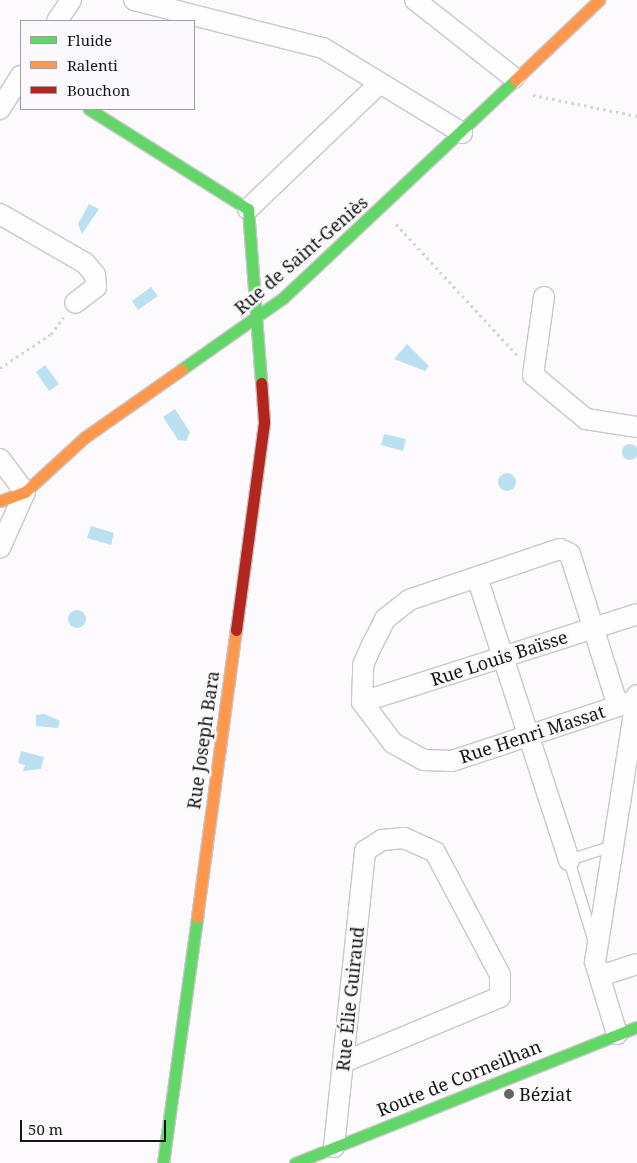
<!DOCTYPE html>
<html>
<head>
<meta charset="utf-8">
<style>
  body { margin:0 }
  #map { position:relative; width:637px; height:1163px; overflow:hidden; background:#fcfafd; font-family:"Noto Serif",serif }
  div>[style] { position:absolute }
  .water>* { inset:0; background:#bae0f2 }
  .round { border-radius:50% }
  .path>* { height:3px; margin-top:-1.5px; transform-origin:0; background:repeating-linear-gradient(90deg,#d5d4d5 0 2.5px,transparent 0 6.5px) }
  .roads { filter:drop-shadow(1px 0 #c8c7c9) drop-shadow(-1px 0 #c8c7c9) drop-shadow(0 1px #c8c7c9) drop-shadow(0 -1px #c8c7c9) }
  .lane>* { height:10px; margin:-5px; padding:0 5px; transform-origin:5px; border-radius:5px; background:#fffeff }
  .street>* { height:20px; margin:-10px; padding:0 10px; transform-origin:10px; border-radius:10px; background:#fffeff }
  .fast>* { height:11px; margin:-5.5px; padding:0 5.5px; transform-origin:5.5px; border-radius:5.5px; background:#63d668 }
  .slow>* { height:11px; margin:-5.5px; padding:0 5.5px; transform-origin:5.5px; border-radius:5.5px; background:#ff974d }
  .jam>* { height:11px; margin:-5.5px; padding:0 5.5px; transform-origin:5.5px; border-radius:5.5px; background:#b3261e }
  .dots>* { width:14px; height:14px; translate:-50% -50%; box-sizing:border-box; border:2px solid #fcf9fe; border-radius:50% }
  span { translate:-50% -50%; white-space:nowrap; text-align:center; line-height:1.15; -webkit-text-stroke:5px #fcf9fe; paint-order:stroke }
  .street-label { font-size:18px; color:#161516 }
  .poi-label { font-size:18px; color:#161516 }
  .left { translate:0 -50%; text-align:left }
  .legend { position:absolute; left:20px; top:20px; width:175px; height:90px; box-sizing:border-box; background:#fcf9fe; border:1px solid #a09ea1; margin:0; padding:6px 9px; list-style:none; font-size:15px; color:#161516 }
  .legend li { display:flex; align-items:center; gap:10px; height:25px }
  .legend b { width:25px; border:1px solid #a09ea1 }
  .scale { position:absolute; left:20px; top:1120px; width:146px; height:22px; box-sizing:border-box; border:2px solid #161516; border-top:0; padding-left:6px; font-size:15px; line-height:18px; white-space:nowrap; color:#161516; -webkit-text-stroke:4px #fcf9fe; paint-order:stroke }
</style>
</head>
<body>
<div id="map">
  <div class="water">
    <div style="clip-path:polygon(89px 204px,99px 209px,82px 234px,78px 224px)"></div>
    <div style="clip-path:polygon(151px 287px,158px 296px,138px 310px,132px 301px)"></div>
    <div style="clip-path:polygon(407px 344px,429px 366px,425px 371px,394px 359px)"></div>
    <div style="clip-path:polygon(45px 365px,59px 384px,49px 391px,36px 372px)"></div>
    <div style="clip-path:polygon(175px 409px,190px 432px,186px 441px,178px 440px,163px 417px)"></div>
    <div style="clip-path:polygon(384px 434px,406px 439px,403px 451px,381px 445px)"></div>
    <div class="round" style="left:622px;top:444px;width:16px;height:16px"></div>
    <div class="round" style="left:498px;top:473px;width:18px;height:18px"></div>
    <div style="clip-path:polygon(91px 526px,114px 533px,111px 545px,87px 538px)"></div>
    <div class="round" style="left:68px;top:610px;width:18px;height:18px"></div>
    <div style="clip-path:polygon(45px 714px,60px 721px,58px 728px,36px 726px,36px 715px)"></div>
    <div style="clip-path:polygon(21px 751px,44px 757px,41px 769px,23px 771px,25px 765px,18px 763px)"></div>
  </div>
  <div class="path">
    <div style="left:533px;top:95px;width:106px;rotate:11.4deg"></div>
    <div style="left:396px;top:224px;width:178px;rotate:47.3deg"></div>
    <div style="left:0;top:368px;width:61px;rotate:-33.7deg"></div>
    <div style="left:51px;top:334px;width:21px;rotate:-53deg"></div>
  </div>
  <div class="roads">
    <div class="lane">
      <div style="left:594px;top:942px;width:86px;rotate:-107deg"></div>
      <div style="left:569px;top:860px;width:46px;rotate:-17.7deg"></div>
    </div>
    <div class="street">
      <div style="left:134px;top:0;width:195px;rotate:14.3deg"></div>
      <div style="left:323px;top:48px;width:163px;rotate:31.4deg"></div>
      <div style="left:415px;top:0;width:126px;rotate:38.2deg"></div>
      <div style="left:57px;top:21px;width:25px;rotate:-56deg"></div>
      <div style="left:0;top:109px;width:39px;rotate:-58deg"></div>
      <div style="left:248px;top:209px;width:182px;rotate:-43.7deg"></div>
      <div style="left:0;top:214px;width:98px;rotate:30deg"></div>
      <div style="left:85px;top:263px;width:16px;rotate:50deg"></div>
      <div style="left:95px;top:275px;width:12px;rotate:85deg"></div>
      <div style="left:96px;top:287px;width:26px;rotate:143deg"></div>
      <div style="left:544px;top:297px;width:79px;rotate:98deg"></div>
      <div style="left:533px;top:375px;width:69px;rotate:39.7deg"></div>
      <div style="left:586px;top:419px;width:52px;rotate:8.9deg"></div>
      <div style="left:0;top:459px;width:41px;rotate:52.9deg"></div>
      <div style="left:25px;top:492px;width:61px;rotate:114.1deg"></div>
      <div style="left:477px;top:577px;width:298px;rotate:72deg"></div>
      <div style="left:362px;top:702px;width:37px;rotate:-88deg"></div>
      <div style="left:363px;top:665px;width:24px;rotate:-66deg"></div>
      <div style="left:373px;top:643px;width:27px;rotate:-63deg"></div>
      <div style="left:385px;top:619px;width:31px;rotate:-38deg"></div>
      <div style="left:409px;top:600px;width:159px;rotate:-18.7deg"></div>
      <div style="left:560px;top:549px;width:11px;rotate:27deg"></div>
      <div style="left:570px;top:554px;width:159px;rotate:72.5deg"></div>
      <div style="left:362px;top:702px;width:51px;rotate:52.9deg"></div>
      <div style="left:393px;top:743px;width:35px;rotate:29deg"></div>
      <div style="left:424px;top:760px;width:28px;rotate:2deg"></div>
      <div style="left:452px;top:761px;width:188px;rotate:-18.3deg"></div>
      <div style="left:362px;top:702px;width:289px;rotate:-17.7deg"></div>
      <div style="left:600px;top:976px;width:39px;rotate:-18deg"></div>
      <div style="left:617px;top:1034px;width:75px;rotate:-107deg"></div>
      <div style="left:595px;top:962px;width:270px;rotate:-81.1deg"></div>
      <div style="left:334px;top:1147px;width:298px;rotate:-84deg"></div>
      <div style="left:365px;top:851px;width:20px;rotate:-33deg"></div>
      <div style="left:382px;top:840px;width:22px;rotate:-5deg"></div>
      <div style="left:404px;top:838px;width:34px;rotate:24deg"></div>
      <div style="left:435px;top:852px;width:139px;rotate:62.1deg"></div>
      <div style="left:500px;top:975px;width:22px;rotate:90deg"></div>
      <div style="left:500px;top:997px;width:169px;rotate:157.4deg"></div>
    </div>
    <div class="fast">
      <div style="left:89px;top:109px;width:188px;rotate:32.2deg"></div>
      <div style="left:248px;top:209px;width:174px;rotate:85.7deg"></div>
      <div style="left:182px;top:369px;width:123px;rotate:-35.1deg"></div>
      <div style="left:283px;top:298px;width:318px;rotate:-43.2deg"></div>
      <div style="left:163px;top:1163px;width:248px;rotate:-82.1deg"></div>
      <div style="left:295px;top:1163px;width:368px;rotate:-21.7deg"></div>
    </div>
    <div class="slow">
      <div style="left:515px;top:80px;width:116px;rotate:-43.6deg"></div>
      <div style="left:0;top:501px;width:27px;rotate:-20deg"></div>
      <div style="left:25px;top:492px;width:81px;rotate:-42.5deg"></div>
      <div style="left:85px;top:437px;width:118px;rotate:-35deg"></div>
      <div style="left:197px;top:917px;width:290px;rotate:-82.3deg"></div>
    </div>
    <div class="jam">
      <div style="left:236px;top:630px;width:210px;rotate:-82.3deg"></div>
      <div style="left:264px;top:422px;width:39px;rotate:-94deg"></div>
    </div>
  </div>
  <div class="dots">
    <div style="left:509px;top:1094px;background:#666567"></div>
  </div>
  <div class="street-label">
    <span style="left:301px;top:255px;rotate:-41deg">Rue de Saint-Geniès</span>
    <span style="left:499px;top:658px;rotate:-18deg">Rue Louis Baïsse</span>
    <span style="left:532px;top:734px;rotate:-18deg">Rue Henri Massat</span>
    <span style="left:203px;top:740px;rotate:-82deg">Rue Joseph Bara</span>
    <span style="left:350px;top:999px;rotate:-84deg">Rue Élie Guiraud</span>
    <span style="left:459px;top:1078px;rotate:-22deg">Route de Corneilhan</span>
  </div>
  <div class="poi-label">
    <span class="left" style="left:519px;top:1094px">Béziat</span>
  </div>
  <ul class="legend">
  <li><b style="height:6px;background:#63d668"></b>Fluide</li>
  <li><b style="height:6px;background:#ff974d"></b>Ralenti</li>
  <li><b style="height:6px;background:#b3261e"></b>Bouchon</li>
  </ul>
  <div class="scale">50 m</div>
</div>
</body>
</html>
